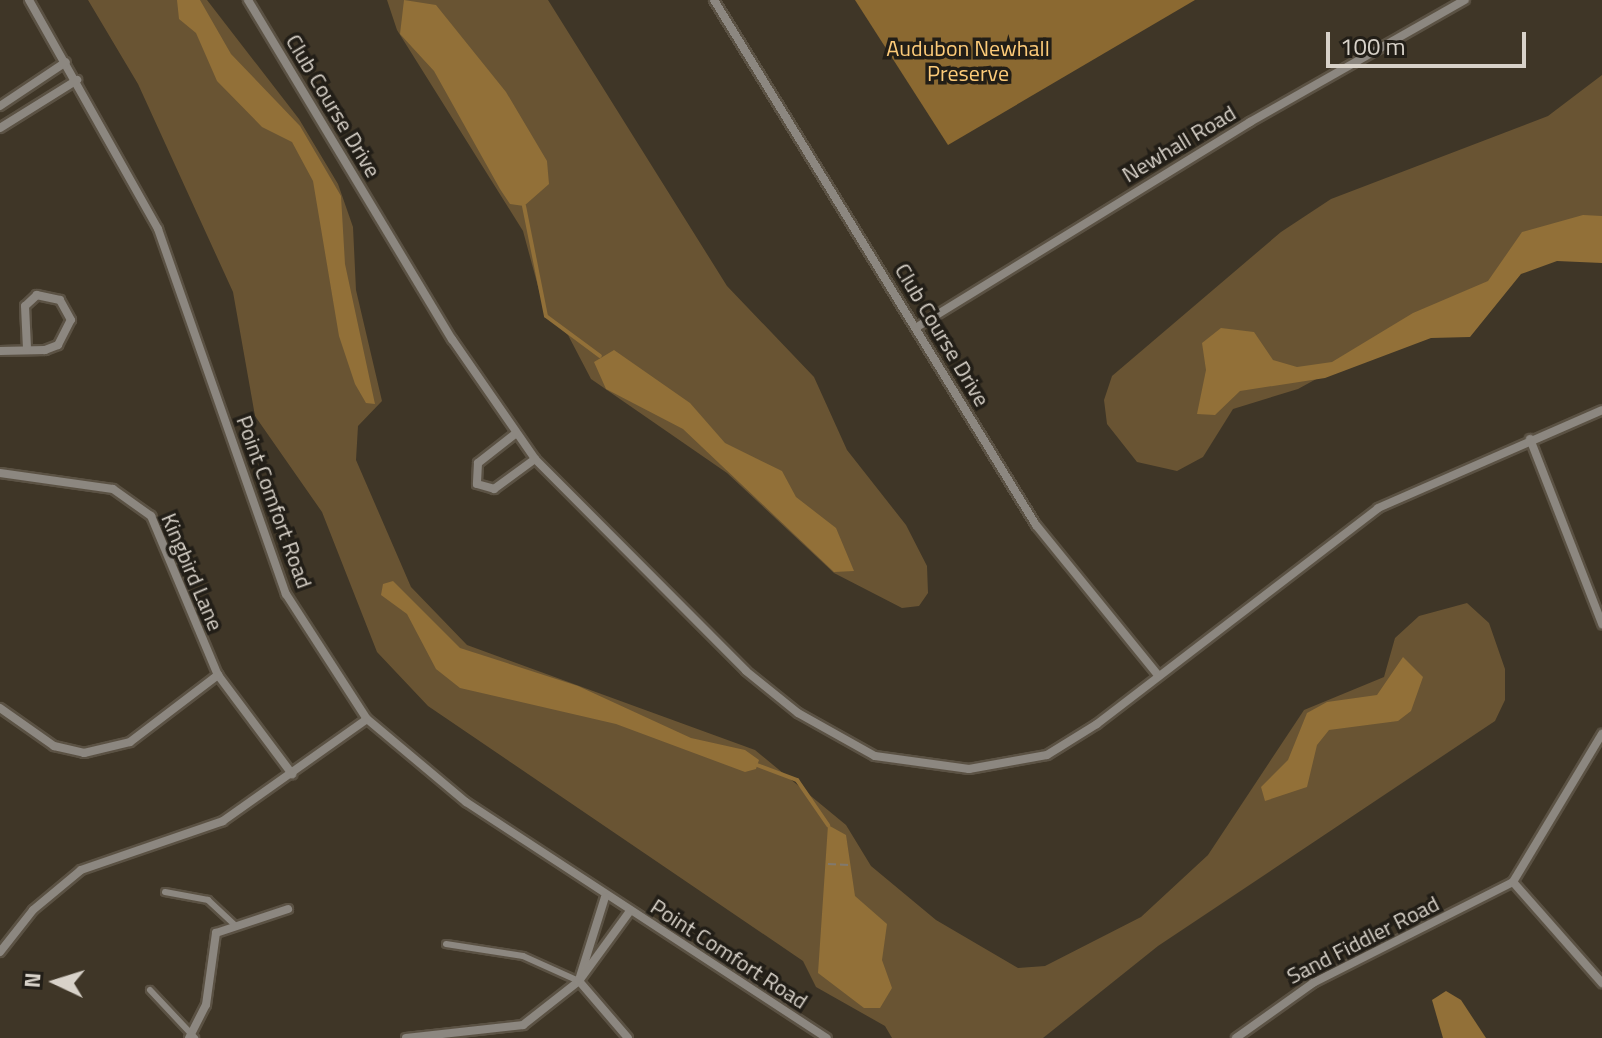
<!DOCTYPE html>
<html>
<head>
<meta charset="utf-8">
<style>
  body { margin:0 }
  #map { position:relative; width:1602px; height:1038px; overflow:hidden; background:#3f3627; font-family:"Titillium Web",sans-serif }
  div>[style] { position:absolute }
  .green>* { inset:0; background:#695433 }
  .forest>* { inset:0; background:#8b6931 }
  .water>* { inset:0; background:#927038 }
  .stream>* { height:4px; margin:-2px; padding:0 2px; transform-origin:2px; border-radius:2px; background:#927038 }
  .path>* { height:2px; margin-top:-1px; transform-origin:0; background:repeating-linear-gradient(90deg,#81796d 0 8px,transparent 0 12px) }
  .roads { filter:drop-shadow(2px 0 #5b5244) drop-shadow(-2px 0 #5b5244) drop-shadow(0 2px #5b5244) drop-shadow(0 -2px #5b5244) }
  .lane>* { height:6px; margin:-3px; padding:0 3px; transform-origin:3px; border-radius:3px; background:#8c8780 }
  .street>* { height:8px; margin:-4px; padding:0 4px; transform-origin:4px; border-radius:4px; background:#8c8780 }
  span { translate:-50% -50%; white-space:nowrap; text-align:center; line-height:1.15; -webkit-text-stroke:7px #221e17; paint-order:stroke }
  .park-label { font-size:22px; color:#fdcb79 }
  .street-label { font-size:22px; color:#d8d2c9 }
  .north { position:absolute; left:16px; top:942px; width:80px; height:80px; -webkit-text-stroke:6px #221e17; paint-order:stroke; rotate:274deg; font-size:22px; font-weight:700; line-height:32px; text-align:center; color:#d8d2c9 }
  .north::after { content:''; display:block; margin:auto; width:28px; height:36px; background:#d8d2c9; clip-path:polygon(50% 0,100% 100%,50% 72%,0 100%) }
  .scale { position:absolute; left:1326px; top:32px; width:200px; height:36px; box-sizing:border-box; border:4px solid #d8d2c9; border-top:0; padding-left:10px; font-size:24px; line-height:28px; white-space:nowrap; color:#d8d2c9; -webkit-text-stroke:6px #221e17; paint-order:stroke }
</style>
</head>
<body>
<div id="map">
  <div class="green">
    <div style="clip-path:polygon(88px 0,207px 0,299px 119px,338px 184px,353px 227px,356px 290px,382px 401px,358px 426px,356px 460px,411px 587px,467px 645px,755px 750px,846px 825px,871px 866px,936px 920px,1018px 968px,1045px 966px,1141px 917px,1208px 855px,1304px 710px,1384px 677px,1395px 638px,1419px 616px,1467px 603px,1489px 623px,1505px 669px,1505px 700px,1495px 721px,1158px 946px,1043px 1038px,892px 1038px,885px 1026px,816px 987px,803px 961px,428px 706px,377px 652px,322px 512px,255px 416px,233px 292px,138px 84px)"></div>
    <div style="clip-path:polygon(387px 0,548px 0,727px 286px,814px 377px,847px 450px,906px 525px,927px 566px,928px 593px,919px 606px,902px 608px,834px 573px,727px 473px,591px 379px,568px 335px,546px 316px,523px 231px,397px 30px)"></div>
    <div style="clip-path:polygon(1602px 75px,1602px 223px,1298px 389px,1233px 409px,1203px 457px,1177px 471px,1137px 462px,1107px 424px,1104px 400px,1112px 376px,1281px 232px,1331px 199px,1548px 116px)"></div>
  </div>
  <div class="forest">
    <div style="clip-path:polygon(855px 0,1195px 0,948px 145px)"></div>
  </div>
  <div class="water">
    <div style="clip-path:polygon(177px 0,200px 0,231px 54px,300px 126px,341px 196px,345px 264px,375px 404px,366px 403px,355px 384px,339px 336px,313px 181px,292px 142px,262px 127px,217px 81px,196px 33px,179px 19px)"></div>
    <div style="clip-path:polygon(404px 0,436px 5px,506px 92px,547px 161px,549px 184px,524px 206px,510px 204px,500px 189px,434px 71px,400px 34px)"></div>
    <div style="clip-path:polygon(1583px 215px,1602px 216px,1602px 263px,1557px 261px,1521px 274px,1470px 337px,1431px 338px,1325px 378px,1240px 391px,1215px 415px,1197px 414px,1206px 370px,1202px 343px,1221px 328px,1254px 332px,1273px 360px,1297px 367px,1332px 362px,1413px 313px,1488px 281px,1522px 232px)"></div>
    <div style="clip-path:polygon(614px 350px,690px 403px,725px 443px,782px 471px,796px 497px,836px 528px,854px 571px,834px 572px,683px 429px,606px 389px,594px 362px)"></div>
    <div style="clip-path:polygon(393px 581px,460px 648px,578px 686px,691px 738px,745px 750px,759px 760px,756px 769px,745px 772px,616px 724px,460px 688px,436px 669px,407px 614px,381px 595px,383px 584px)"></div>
    <div style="clip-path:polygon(1403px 657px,1423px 677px,1411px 711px,1398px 721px,1329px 730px,1317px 745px,1307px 787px,1265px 801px,1261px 787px,1288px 760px,1307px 713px,1327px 702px,1377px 695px)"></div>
    <div style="clip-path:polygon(828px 825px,846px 835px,855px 896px,887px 924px,882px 960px,892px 988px,880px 1008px,864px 1008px,818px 973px)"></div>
    <div style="clip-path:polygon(1446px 991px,1461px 1000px,1486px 1038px,1443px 1038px,1432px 1000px)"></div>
  </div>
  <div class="stream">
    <div style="left:524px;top:206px;width:112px;rotate:78.7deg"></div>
    <div style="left:546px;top:316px;width:67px;rotate:36.5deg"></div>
    <div style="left:757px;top:765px;width:43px;rotate:20.6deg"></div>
    <div style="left:797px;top:780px;width:55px;rotate:55.4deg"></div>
  </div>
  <div class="path">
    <div style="left:828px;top:864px;width:21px;rotate:3deg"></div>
  </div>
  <div class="roads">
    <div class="lane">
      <div style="left:165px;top:892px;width:44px;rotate:10.5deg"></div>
      <div style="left:208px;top:900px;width:35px;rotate:43deg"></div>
      <div style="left:446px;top:944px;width:78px;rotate:8.9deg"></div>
      <div style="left:523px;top:956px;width:61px;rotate:24.1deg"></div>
      <div style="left:150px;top:990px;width:66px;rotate:46.8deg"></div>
    </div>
    <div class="street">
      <div style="left:29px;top:0;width:263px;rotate:60.6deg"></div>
      <div style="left:158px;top:229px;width:387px;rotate:70.7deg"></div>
      <div style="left:286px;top:594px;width:149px;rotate:57.1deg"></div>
      <div style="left:367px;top:719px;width:129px;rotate:40deg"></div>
      <div style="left:466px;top:802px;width:431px;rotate:33.2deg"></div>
      <div style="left:248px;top:0;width:396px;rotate:59deg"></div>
      <div style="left:452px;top:339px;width:146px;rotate:55.3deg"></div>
      <div style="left:535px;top:459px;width:299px;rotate:45.1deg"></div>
      <div style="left:746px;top:671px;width:67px;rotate:38.9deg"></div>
      <div style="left:798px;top:713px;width:88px;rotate:29.2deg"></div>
      <div style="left:875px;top:756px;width:95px;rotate:7.9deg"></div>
      <div style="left:969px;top:769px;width:79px;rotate:-10.2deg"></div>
      <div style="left:1047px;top:755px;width:59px;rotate:-31.8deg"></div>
      <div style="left:1097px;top:724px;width:354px;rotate:-37.5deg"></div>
      <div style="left:1378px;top:508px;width:244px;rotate:-23.6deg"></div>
      <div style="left:714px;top:0;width:616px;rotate:58.48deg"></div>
      <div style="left:1036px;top:525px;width:193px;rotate:50.9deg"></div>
      <div style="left:0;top:106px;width:79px;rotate:-33.7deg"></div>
      <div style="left:0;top:128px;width:91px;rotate:-31.9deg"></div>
      <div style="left:917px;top:327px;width:391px;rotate:-31.6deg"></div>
      <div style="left:1250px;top:122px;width:247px;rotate:-29.6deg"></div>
      <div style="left:0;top:351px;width:45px;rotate:-1.3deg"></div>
      <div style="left:45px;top:350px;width:14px;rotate:-21deg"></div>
      <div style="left:58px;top:345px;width:28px;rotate:-63deg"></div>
      <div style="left:71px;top:320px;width:23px;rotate:-119deg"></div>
      <div style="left:60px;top:300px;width:24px;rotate:-168deg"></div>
      <div style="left:37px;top:295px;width:16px;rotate:137deg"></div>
      <div style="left:25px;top:306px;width:43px;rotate:87.3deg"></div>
      <div style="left:515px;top:434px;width:47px;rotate:141.9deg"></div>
      <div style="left:478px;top:463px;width:21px;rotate:93deg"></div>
      <div style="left:477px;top:484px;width:18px;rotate:16deg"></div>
      <div style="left:494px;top:489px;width:51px;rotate:-36.2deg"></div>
      <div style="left:1530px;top:439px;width:199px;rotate:68.7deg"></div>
      <div style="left:0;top:473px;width:114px;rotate:8.1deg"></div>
      <div style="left:113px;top:489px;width:47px;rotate:35.4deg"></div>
      <div style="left:151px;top:516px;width:173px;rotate:67.2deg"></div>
      <div style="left:218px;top:675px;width:124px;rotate:53.2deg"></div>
      <div style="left:0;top:708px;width:66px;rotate:35.1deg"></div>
      <div style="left:54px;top:746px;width:31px;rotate:13deg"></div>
      <div style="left:84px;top:753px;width:47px;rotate:-13.4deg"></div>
      <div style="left:130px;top:742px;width:111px;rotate:-37.3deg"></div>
      <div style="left:1513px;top:882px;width:135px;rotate:48.6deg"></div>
      <div style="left:0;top:952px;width:53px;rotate:-51.8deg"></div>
      <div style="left:33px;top:910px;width:62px;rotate:-39.8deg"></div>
      <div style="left:81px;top:870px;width:150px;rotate:-19deg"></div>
      <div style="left:223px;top:821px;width:176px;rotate:-35.3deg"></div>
      <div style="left:579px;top:980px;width:87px;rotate:-72.6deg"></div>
      <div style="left:579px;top:981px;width:75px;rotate:49.3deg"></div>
      <div style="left:189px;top:1038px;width:37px;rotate:-63deg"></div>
      <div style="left:206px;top:1005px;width:73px;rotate:-82.1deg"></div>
      <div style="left:216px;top:933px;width:76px;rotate:-18.4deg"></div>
      <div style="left:406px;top:1038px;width:118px;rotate:-6.3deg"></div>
      <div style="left:523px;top:1025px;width:71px;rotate:-38.2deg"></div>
      <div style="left:579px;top:981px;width:87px;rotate:-53.9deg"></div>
      <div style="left:1236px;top:1038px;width:95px;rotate:-35.5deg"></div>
      <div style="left:1313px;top:983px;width:224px;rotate:-26.8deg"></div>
      <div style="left:1513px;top:882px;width:173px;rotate:-59deg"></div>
    </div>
  </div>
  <div class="park-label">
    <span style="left:968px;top:61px">Audubon Newhall<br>Preserve</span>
  </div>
  <div class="street-label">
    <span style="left:333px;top:106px;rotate:59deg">Club Course Drive</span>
    <span style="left:1179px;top:144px;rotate:-31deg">Newhall Road</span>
    <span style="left:942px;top:335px;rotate:59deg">Club Course Drive</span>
    <span style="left:274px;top:502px;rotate:70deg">Point Comfort Road</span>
    <span style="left:192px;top:572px;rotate:67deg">Kingbird Lane</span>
    <span style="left:1363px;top:940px;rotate:-27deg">Sand Fiddler Road</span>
    <span style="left:729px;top:954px;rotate:33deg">Point Comfort Road</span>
  </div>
  <div class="north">N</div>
  <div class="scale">100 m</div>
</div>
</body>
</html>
